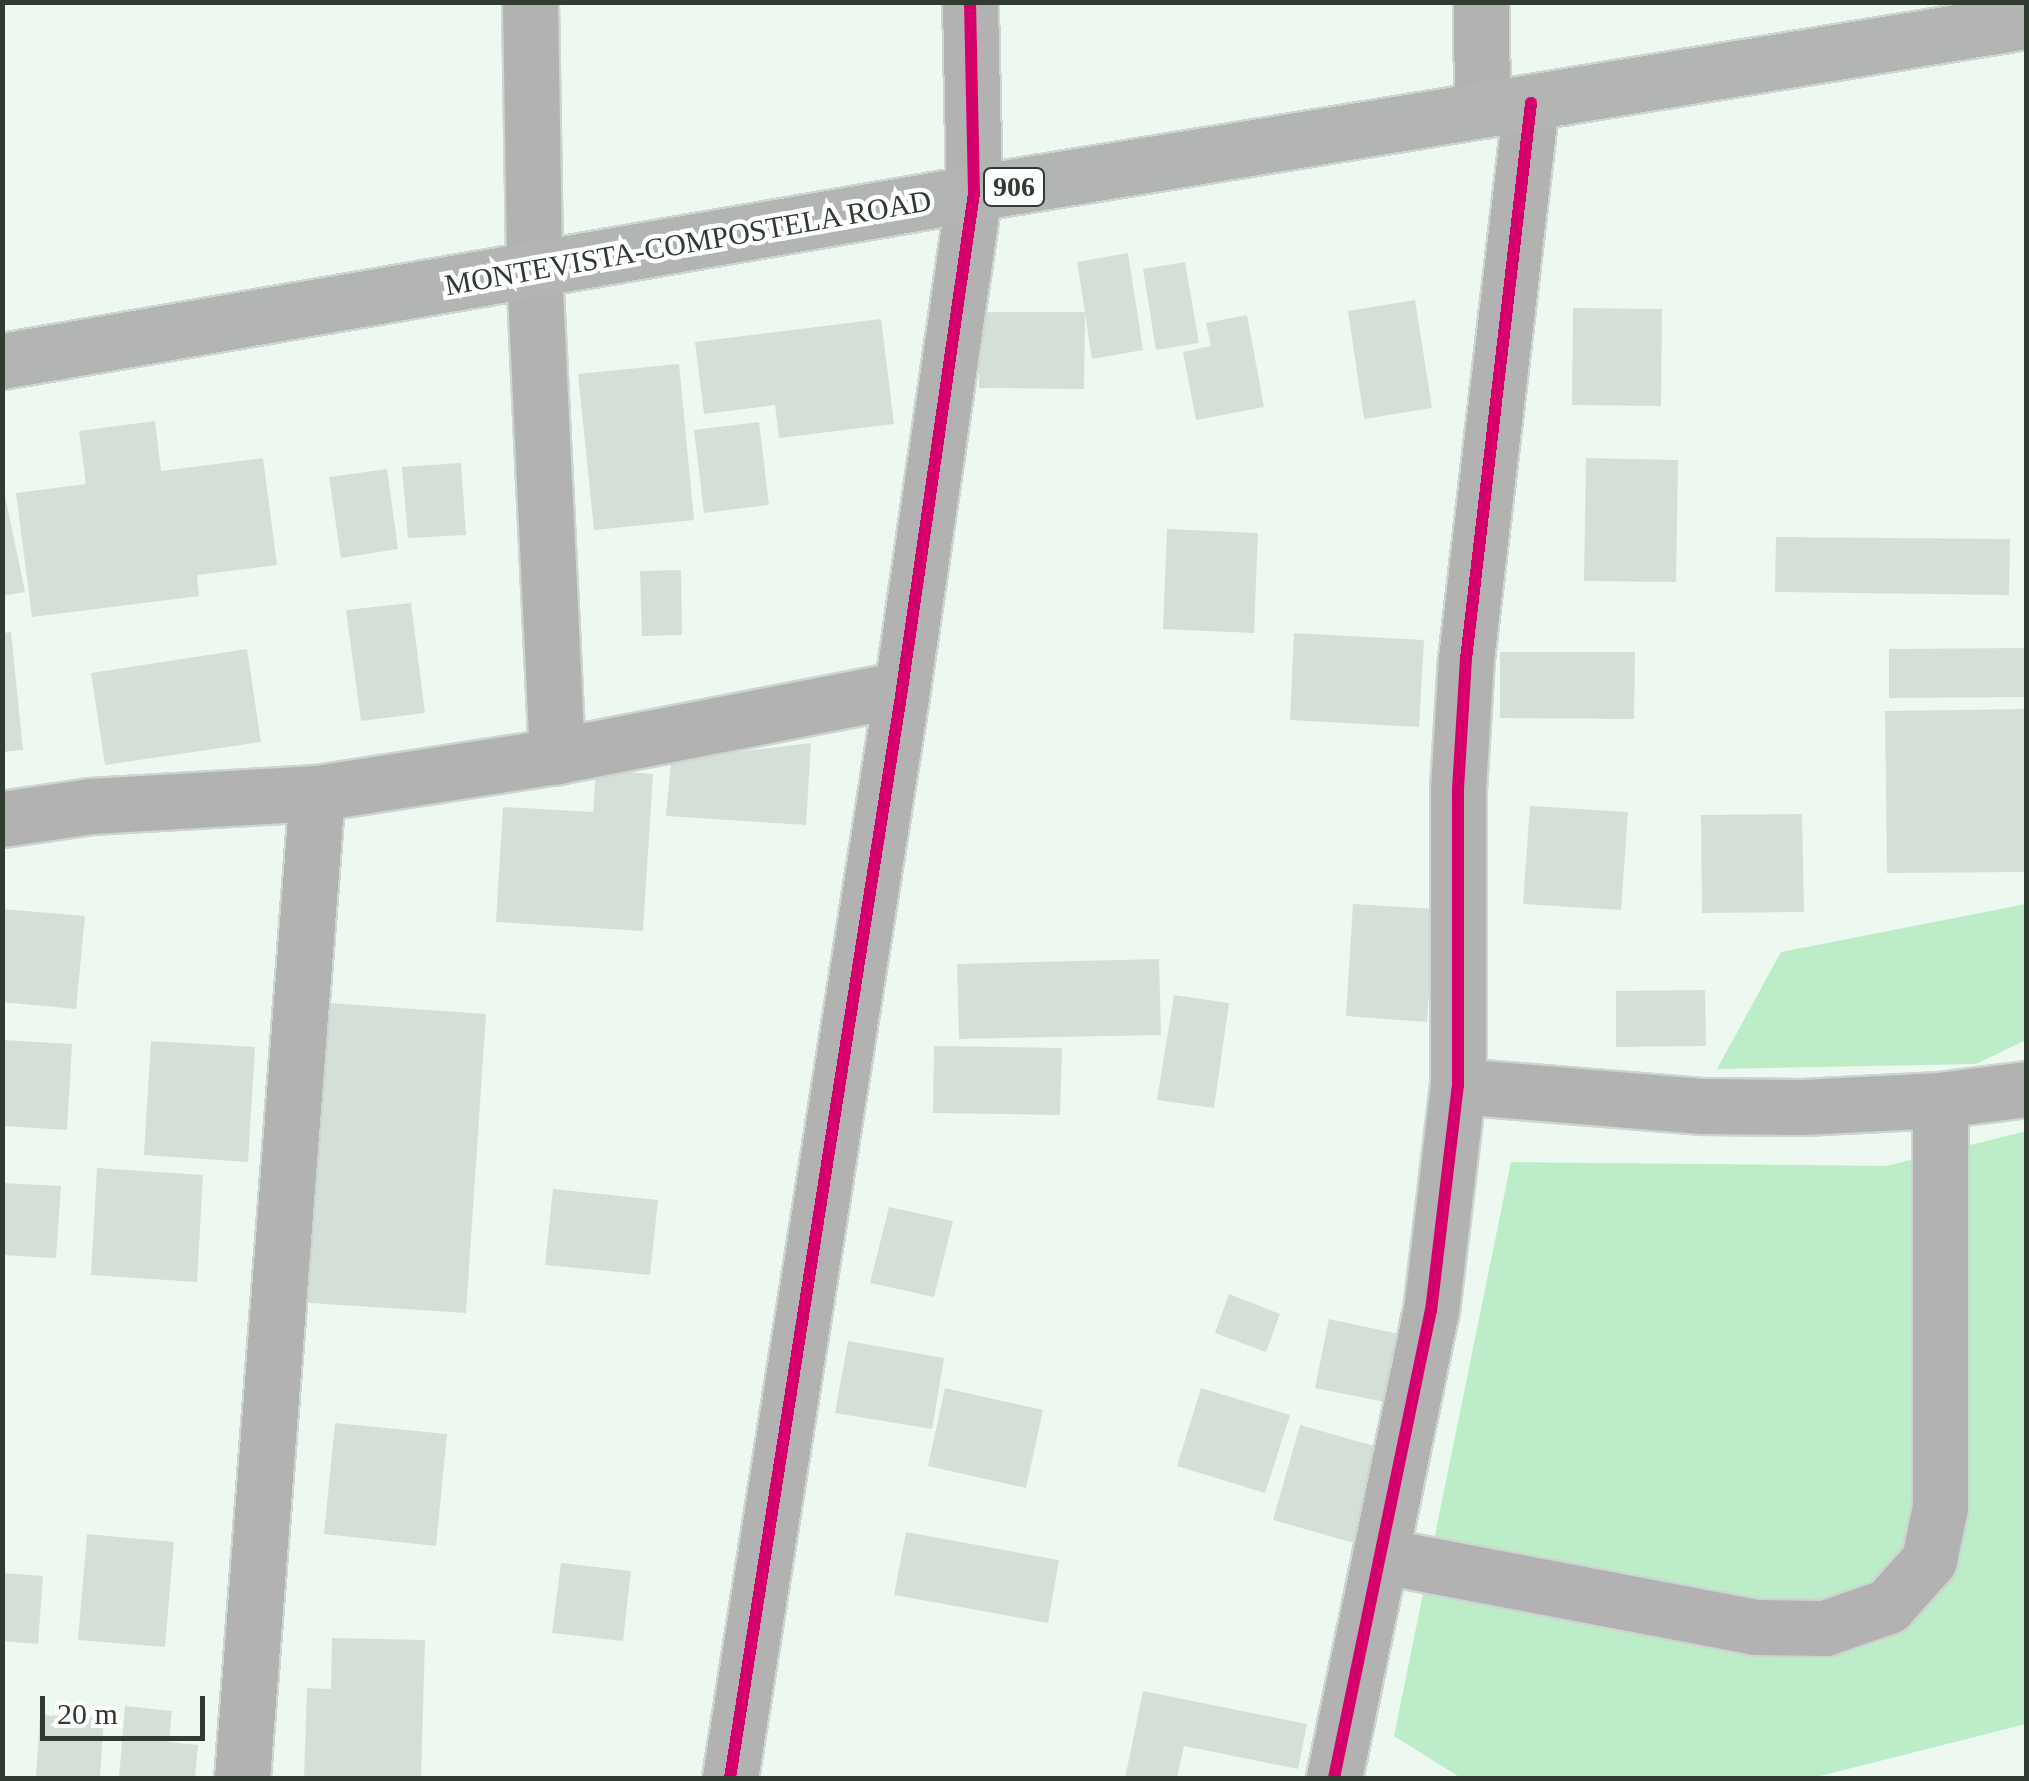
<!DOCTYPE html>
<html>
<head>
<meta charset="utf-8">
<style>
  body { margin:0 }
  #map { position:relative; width:2029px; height:1781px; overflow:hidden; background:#edf9f0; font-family:"Times New Roman",serif }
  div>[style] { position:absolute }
  .green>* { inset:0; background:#bcedc8 }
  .building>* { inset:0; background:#d4e0d7 }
  .roads { filter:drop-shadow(2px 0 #ccd6cf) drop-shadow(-2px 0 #ccd6cf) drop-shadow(0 2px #ccd6cf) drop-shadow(0 -2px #ccd6cf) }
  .minor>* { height:55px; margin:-27.5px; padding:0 27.5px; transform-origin:27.5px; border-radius:27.5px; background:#b2b2b3 }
  .major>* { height:55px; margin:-27.5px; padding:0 27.5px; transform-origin:27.5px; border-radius:27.5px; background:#b2b5b4 }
  .cycleway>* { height:12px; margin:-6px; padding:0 6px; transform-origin:6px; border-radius:6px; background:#d6006c }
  span { translate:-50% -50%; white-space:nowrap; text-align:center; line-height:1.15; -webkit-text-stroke:9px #fff; paint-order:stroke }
  .shield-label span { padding:2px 8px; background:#fff; border:2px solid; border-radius:8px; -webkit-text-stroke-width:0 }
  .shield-label { font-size:28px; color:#303b32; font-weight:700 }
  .street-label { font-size:30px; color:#303b32 }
  .frame { position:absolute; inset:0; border:5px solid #303b32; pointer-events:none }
  .scale { position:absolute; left:40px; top:1696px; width:165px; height:45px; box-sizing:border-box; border:5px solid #303b32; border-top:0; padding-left:12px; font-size:30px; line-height:35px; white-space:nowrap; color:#303b32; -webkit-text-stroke:8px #fff; paint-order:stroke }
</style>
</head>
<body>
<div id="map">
  <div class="green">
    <div style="clip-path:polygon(2026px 904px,2026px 1040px,1976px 1064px,1717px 1069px,1781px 952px)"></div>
    <div style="clip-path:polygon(2026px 1131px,2026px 1724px,1812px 1778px,1461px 1778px,1394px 1736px,1511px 1162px,1886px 1166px)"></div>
  </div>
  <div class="building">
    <div style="clip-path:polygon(1128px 253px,1143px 350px,1092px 359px,1085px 313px,1084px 389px,979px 388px,979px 312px,1085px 312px,1077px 262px)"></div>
    <div style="clip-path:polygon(1185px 262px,1199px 343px,1156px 350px,1143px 269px)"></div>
    <div style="clip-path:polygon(1415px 300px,1432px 408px,1364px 419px,1348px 311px)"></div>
    <div style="clip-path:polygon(1573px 308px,1662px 309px,1661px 406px,1572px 405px)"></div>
    <div style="clip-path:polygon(1247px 315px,1264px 407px,1196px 420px,1183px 352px,1211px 346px,1206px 323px)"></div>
    <div style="clip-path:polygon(881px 319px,894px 424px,779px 438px,775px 405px,704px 414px,695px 342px)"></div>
    <div style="clip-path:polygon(679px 364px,694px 520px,594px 530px,578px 374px)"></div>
    <div style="clip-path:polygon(155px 421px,161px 471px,263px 458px,277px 565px,197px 575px,199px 596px,32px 617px,16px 493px,86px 484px,79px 431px)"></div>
    <div style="clip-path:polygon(759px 422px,769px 505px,704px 513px,694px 430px)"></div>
    <div style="clip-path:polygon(1586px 458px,1678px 460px,1676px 582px,1584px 581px)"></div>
    <div style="clip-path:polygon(461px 463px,466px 535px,408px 538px,402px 467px)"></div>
    <div style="clip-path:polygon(387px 469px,398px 549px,341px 558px,329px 477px)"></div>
    <div style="clip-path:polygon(2px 481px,25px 592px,2px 596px)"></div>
    <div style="clip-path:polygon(1167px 529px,1258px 533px,1254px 633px,1163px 629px)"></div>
    <div style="clip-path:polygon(1776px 537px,2010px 539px,2009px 595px,1775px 592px)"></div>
    <div style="clip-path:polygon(681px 570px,682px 635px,642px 636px,640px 571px)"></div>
    <div style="clip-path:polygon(411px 603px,425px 713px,361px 721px,346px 610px)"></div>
    <div style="clip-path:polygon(11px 632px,23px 750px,2px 752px,2px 633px)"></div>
    <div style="clip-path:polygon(1294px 633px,1424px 640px,1419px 727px,1290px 720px)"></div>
    <div style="clip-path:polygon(2026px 648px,2026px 697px,1889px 698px,1889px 649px)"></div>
    <div style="clip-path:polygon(247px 649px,261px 742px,105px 765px,91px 673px)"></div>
    <div style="clip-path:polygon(1500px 652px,1635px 652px,1634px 719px,1500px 718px)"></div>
    <div style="clip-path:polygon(2026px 709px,2026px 872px,1887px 873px,1885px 711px)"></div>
    <div style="clip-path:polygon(811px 743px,806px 825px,666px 816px,671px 760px)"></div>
    <div style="clip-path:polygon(596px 770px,653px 774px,643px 931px,496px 922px,503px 807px,593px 812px)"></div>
    <div style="clip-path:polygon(1530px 806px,1628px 812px,1621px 910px,1523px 904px)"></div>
    <div style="clip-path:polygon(1802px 814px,1804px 912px,1702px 913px,1701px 815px)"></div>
    <div style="clip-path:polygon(1353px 904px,1435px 909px,1427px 1022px,1346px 1016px)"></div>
    <div style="clip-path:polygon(2px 909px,85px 916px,76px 1009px,2px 1002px)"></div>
    <div style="clip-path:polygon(1159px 959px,1161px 1035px,959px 1039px,957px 964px)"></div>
    <div style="clip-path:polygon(1705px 990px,1706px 1046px,1616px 1047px,1616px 991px)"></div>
    <div style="clip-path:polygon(1174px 995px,1229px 1003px,1214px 1108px,1157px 1100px)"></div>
    <div style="clip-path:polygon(315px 1002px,486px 1014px,466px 1313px,295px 1302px)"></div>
    <div style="clip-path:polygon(2px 1040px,72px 1044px,67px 1130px,2px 1126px)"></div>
    <div style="clip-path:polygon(151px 1041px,255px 1047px,248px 1162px,144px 1155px)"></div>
    <div style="clip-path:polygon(934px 1046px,1062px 1048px,1060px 1115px,933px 1113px)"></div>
    <div style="clip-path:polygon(97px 1168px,203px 1175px,197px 1282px,91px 1275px)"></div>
    <div style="clip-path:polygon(2px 1183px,61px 1186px,56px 1258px,2px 1255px)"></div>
    <div style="clip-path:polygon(553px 1189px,658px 1200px,650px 1275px,545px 1265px)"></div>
    <div style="clip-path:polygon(889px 1207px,953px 1221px,934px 1297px,870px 1283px)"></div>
    <div style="clip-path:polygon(1229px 1294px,1280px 1314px,1266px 1352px,1215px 1333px)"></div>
    <div style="clip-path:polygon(1329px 1319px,1404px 1335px,1390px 1403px,1315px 1388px)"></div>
    <div style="clip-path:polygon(848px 1341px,944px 1358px,932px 1429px,835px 1413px)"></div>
    <div style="clip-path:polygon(945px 1388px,1043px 1410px,1026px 1488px,928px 1466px)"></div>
    <div style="clip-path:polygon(1201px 1388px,1290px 1415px,1265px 1493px,1177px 1466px)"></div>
    <div style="clip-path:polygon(335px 1423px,447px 1434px,436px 1546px,324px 1534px)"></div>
    <div style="clip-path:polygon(1300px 1425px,1381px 1448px,1354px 1543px,1273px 1520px)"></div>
    <div style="clip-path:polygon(906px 1532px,1059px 1560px,1048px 1623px,894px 1595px)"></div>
    <div style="clip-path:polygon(87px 1534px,174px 1542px,165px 1647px,78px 1640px)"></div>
    <div style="clip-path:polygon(561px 1563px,631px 1571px,623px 1641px,552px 1633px)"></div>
    <div style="clip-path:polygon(2px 1573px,43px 1576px,38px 1644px,2px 1641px)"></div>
    <div style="clip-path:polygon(332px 1638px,425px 1640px,421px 1778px,304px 1778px,307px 1688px,331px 1689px)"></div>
    <div style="clip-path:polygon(1143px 1691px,1307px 1724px,1298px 1769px,1184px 1746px,1177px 1778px,1125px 1778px)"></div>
    <div style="clip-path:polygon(125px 1706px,172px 1711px,169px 1742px,198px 1745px,195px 1778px,119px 1778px)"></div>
    <div style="clip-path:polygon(40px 1715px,104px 1718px,100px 1778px,36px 1778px)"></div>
  </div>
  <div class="roads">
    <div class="minor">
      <div style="left:530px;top:2px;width:267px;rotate:89.1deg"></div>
      <div style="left:534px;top:269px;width:488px;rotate:87.3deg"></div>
      <div style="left:1481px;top:2px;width:108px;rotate:89.5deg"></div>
      <div style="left:2px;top:819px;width:90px;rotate:-8.3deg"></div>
      <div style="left:91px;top:806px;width:226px;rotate:-3.3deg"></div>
      <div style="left:317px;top:793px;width:243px;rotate:-8.8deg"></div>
      <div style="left:557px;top:756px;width:351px;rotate:-11deg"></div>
      <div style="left:1458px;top:1086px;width:246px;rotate:4.7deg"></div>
      <div style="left:1703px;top:1106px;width:100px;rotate:0.6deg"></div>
      <div style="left:1803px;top:1107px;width:137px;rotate:-2.9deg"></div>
      <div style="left:1940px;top:1100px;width:87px;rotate:-7.3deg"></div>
      <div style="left:1383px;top:1556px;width:378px;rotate:10.8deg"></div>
      <div style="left:1754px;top:1627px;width:71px;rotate:0.8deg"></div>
      <div style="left:1825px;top:1628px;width:67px;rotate:-19.2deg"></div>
      <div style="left:1888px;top:1606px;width:62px;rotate:-48.3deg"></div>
      <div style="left:1929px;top:1560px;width:54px;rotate:-78.3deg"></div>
      <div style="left:1940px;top:1507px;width:407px;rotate:-90deg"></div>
      <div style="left:242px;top:1778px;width:988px;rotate:-85.65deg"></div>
      <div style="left:730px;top:1778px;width:1102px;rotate:-81.02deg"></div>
      <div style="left:902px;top:689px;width:501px;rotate:-81.74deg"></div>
      <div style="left:974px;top:193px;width:191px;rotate:-91.2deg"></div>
      <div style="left:1334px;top:1778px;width:477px;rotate:-78.3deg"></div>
      <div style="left:1431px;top:1311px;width:227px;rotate:-83.2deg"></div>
      <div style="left:1458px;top:1086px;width:297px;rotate:-90deg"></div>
      <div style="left:1458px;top:789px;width:130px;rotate:-86.5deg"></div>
      <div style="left:1466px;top:659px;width:560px;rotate:-83.33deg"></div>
    </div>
    <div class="major">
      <div style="left:2px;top:361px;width:986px;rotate:-9.81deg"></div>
      <div style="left:974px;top:193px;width:1066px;rotate:-9.29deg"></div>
    </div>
  </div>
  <div class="cycleway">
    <div style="left:730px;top:1778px;width:1102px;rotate:-81.02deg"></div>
    <div style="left:902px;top:689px;width:501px;rotate:-81.74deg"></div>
    <div style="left:974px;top:193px;width:191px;rotate:-91.2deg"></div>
    <div style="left:1334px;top:1778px;width:477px;rotate:-78.3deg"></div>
    <div style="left:1431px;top:1311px;width:227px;rotate:-83.2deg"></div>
    <div style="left:1458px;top:1086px;width:297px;rotate:-90deg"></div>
    <div style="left:1458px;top:789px;width:130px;rotate:-86.5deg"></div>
    <div style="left:1466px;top:659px;width:560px;rotate:-83.33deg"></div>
  </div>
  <div class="shield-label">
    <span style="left:1014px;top:187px">906</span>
  </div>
  <div class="street-label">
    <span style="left:688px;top:243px;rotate:-10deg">MONTEVISTA-COMPOSTELA ROAD</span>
  </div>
  <div class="frame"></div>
  <div class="scale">20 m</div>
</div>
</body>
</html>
